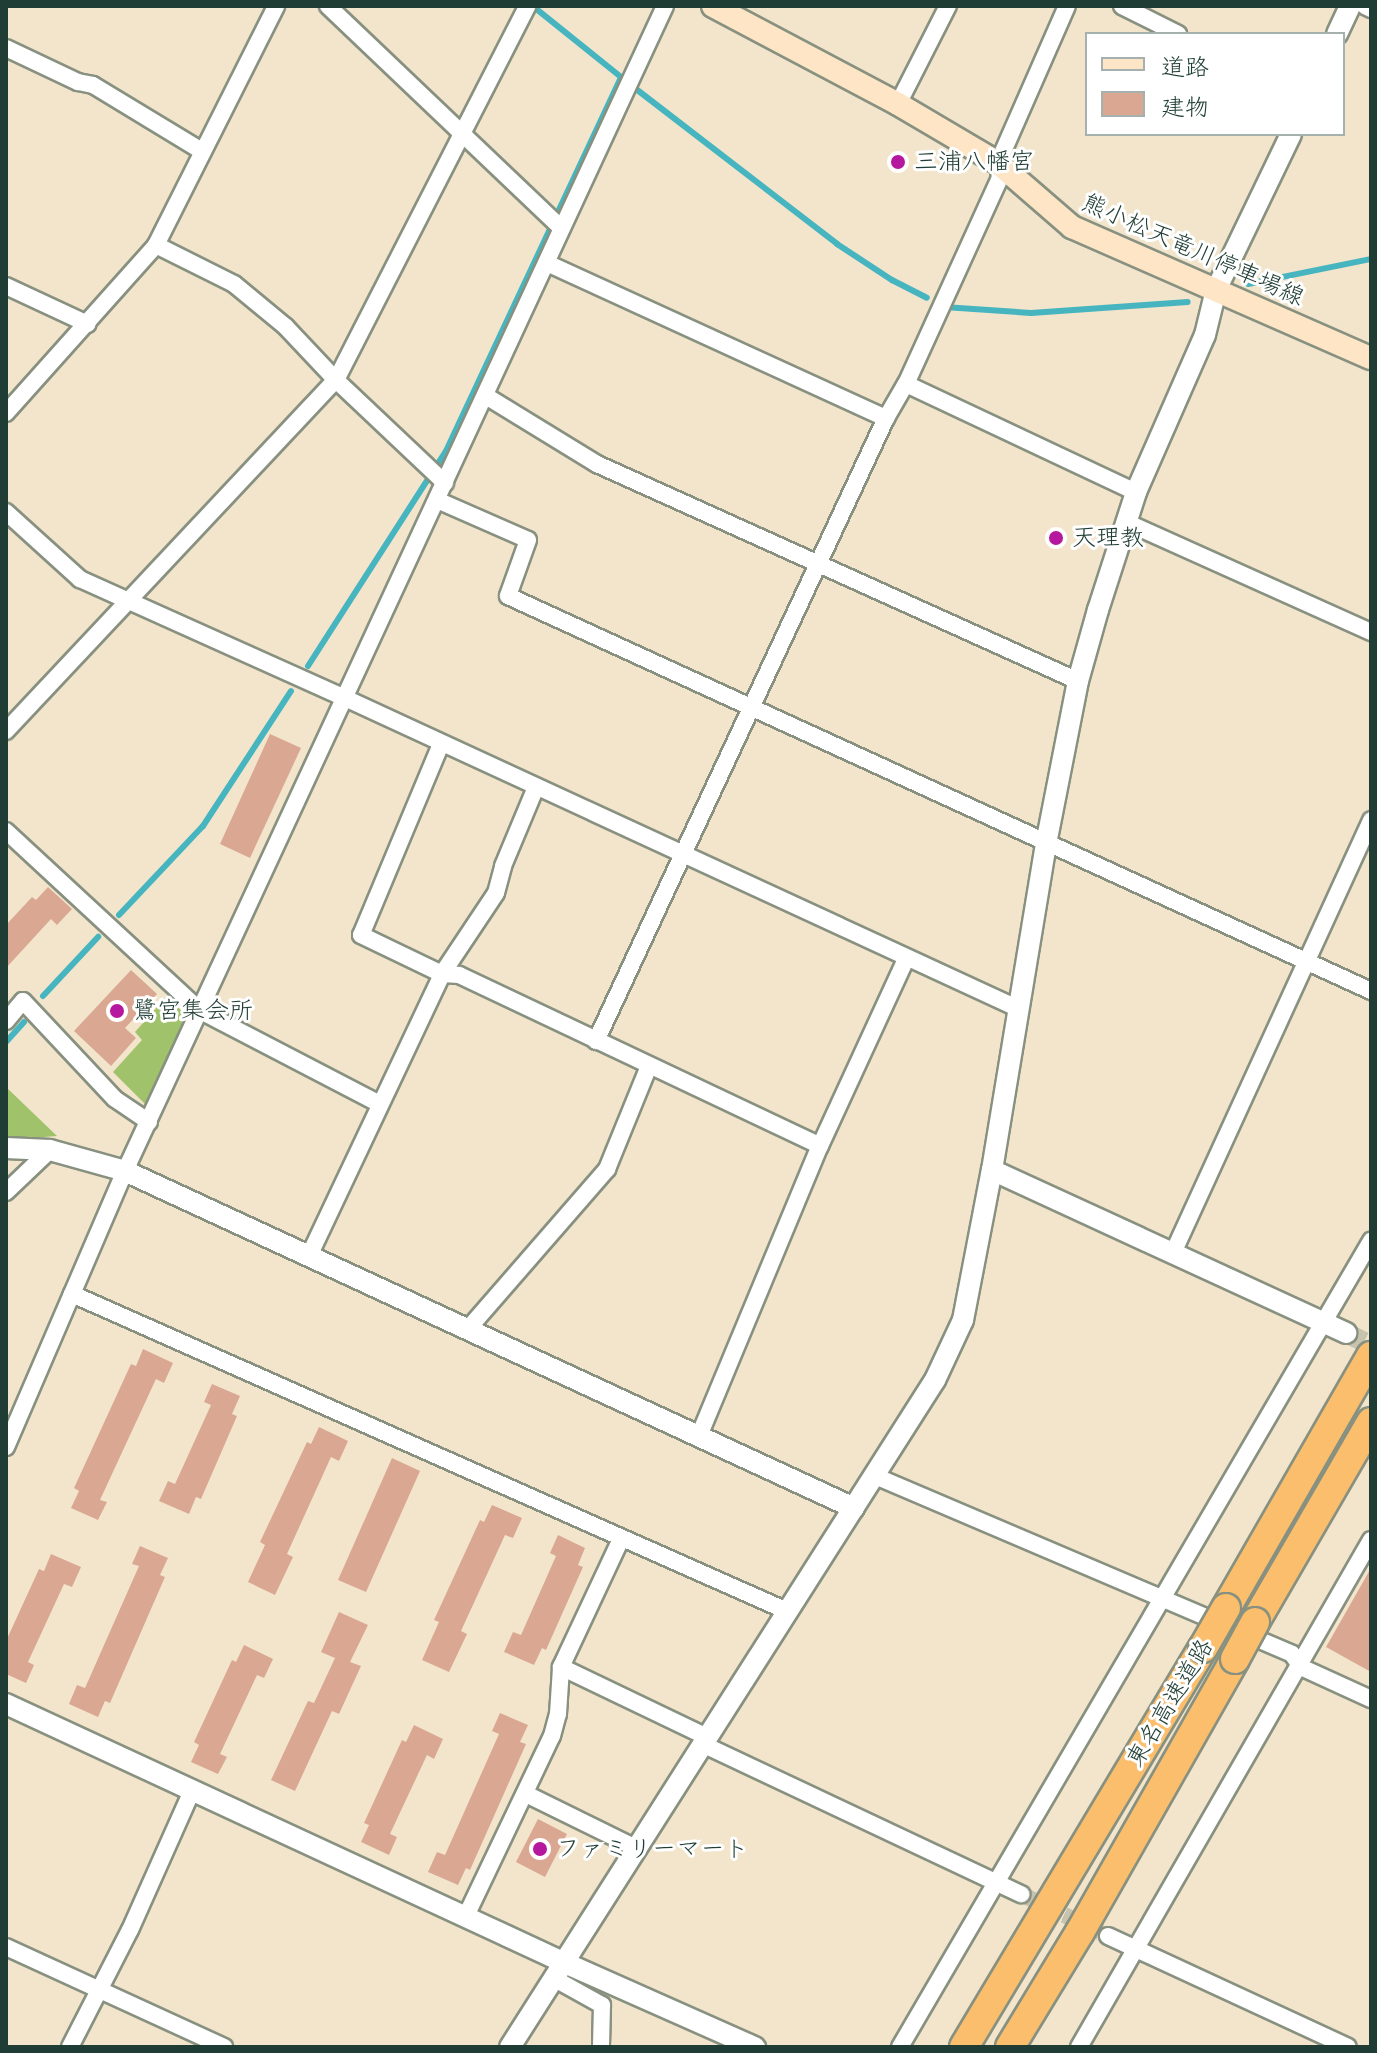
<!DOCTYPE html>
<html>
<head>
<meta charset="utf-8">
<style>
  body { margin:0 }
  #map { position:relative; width:1377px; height:2053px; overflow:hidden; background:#f2e5cc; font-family:Pangolin,"Klee One",sans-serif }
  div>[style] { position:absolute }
  .green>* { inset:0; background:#a0c26b }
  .stream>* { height:6px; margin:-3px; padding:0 3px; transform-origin:3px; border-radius:3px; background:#46b5bf }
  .building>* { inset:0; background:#daa892 }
  .minor-tunnel>* { height:16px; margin-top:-8px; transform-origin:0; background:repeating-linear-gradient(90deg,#c8c3ae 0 16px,transparent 0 24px) }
  .tertiary-tunnel>* { height:20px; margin-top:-10px; transform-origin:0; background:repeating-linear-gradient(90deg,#c8c3ae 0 20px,transparent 0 30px) }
  .roads { filter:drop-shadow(2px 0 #889180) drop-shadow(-2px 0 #889180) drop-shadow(0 2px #889180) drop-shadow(0 -2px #889180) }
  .minor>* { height:16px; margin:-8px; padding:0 8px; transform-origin:8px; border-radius:8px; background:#fff }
  .tertiary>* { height:20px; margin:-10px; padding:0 10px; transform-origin:10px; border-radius:10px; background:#fff }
  .secondary>* { height:22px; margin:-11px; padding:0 11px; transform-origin:11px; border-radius:11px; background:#fde5c5 }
  .motorway>* { height:28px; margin:-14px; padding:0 14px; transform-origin:14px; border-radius:14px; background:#fabe6d }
  .bridges { filter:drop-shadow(2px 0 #889180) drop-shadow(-2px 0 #889180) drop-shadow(0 2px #889180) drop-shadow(0 -2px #889180) }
  .motorway-bridge>* { height:28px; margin:-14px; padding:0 14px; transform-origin:14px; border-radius:14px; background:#fabe6d }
  .dots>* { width:22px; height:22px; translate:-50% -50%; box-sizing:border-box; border:4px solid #fff; border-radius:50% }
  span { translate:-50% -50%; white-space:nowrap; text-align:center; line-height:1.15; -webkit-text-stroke:6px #fff; paint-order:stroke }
  .poi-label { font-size:24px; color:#1f3d34 }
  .left { translate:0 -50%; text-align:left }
  .street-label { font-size:24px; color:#1f3d34 }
  .frame { position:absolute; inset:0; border:8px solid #1f3d34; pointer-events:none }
  .legend { position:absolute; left:1085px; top:32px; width:260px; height:104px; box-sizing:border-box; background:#fff; border:2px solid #a5b1ae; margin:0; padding:10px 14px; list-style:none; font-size:24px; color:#1f3d34 }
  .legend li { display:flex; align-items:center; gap:16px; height:40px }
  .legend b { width:40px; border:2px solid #a5b1ae }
</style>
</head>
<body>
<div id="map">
  <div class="green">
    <div style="clip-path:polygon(166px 997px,188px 1016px,146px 1105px,113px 1072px,142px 1040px,135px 1032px)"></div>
    <div style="clip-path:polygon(6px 1087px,57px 1136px,6px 1140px)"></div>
  </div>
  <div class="stream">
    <div style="left:636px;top:89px;width:254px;rotate:37.6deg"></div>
    <div style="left:837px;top:244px;width:66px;rotate:33.2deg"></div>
    <div style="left:892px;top:280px;width:39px;rotate:27deg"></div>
    <div style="left:1248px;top:284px;width:126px;rotate:-11.5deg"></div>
    <div style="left:944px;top:307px;width:87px;rotate:3.9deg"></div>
    <div style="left:1031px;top:313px;width:157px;rotate:-4deg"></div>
    <div style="left:308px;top:666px;width:255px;rotate:-57.3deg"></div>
    <div style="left:446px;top:451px;width:413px;rotate:-64.9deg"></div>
    <div style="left:621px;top:77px;width:112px;rotate:-141.2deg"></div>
    <div style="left:119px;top:915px;width:122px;rotate:-46.7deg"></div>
    <div style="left:203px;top:826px;width:161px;rotate:-56.9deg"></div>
    <div style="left:43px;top:996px;width:81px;rotate:-47deg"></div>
    <div style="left:6px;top:1042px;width:27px;rotate:-48deg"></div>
  </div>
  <div class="building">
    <div style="clip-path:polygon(270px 734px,301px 748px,250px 858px,220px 844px)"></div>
    <div style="clip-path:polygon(48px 887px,72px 909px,57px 925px,51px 919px,6px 968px,6px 925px,32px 897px,36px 900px)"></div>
    <div style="clip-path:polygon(131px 970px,157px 994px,125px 1028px,136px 1038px,111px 1066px,74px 1031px)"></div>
    <div style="clip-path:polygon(143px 1349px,173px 1363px,164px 1383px,156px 1379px,100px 1500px,107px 1502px,98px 1520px,71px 1508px,79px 1491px,74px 1488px,131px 1364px,136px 1366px)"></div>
    <div style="clip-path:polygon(212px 1384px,240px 1396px,232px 1414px,237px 1416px,201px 1499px,196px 1497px,189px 1514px,159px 1501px,168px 1481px,175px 1484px,211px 1405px,204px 1402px)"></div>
    <div style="clip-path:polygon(319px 1427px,348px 1441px,339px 1461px,331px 1457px,287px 1554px,293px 1557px,275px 1595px,248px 1582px,265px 1545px,260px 1542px,307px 1442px,311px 1444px)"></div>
    <div style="clip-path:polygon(392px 1458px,420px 1471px,366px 1592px,338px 1580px)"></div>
    <div style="clip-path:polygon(492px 1505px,522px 1518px,513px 1538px,505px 1535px,461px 1631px,467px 1634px,449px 1672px,422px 1660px,439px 1622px,434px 1620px,480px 1520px,484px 1522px)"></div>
    <div style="clip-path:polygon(558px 1535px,585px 1548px,578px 1565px,583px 1567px,546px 1650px,542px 1648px,534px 1665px,504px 1652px,513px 1632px,521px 1635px,556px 1556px,550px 1553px)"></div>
    <div style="clip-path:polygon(140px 1546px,168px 1558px,160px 1575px,165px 1577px,110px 1703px,105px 1701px,98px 1717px,69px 1704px,77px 1685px,85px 1688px,139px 1566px,132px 1564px)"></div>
    <div style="clip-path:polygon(51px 1554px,81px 1567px,72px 1587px,64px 1584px,28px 1662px,34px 1665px,26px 1683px,6px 1674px,6px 1641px,39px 1569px,44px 1571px)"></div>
    <div style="clip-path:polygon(1371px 1568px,1371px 1672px,1326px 1647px)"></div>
    <div style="clip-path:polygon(339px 1612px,368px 1625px,350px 1662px,361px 1666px,339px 1714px,332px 1711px,295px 1791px,271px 1780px,308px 1701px,314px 1703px,335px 1658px,321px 1652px)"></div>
    <div style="clip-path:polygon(244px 1645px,273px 1659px,264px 1678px,257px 1675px,220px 1754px,227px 1757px,218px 1774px,191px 1762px,199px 1745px,194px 1742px,232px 1660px,236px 1662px)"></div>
    <div style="clip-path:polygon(500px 1713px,528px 1725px,520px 1742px,526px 1744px,470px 1870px,466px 1868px,458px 1885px,428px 1872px,437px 1852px,445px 1855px,499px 1734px,492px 1731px)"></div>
    <div style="clip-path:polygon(414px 1725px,443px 1739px,434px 1759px,427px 1755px,390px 1834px,397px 1837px,389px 1855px,361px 1842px,369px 1825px,364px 1823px,402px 1740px,406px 1742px)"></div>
    <div style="clip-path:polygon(538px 1819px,567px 1834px,545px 1877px,516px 1862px)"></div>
  </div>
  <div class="minor-tunnel">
    <div style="left:1021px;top:1894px;width:97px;rotate:25.8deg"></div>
  </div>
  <div class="tertiary-tunnel">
    <div style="left:1346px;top:1333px;width:28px;rotate:26deg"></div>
  </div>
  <div class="roads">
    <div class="minor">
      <div style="left:328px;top:6px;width:322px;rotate:43.6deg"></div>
      <div style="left:1122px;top:6px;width:63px;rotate:26.6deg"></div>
      <div style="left:1365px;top:6px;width:7px;rotate:27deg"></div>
      <div style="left:6px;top:48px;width:80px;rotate:25.3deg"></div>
      <div style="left:78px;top:82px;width:15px;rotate:11deg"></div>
      <div style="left:93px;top:85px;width:127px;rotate:31.2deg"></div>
      <div style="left:898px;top:104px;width:110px;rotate:-63deg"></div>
      <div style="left:156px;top:245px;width:87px;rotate:26.6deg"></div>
      <div style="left:234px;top:284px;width:67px;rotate:39.6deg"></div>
      <div style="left:286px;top:327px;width:73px;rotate:46.7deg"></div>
      <div style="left:336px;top:380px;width:150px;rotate:43.4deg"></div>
      <div style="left:547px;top:263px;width:373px;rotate:24.6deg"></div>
      <div style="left:6px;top:286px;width:90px;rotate:24.9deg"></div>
      <div style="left:906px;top:384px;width:254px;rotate:25.2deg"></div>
      <div style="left:486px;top:396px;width:130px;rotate:31.5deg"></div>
      <div style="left:597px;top:464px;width:528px;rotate:24.28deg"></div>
      <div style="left:6px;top:413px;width:225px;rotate:-48.2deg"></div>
      <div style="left:156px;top:245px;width:267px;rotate:-63.3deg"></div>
      <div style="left:437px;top:500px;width:99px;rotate:23.7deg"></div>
      <div style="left:528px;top:540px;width:59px;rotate:109.7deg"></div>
      <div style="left:508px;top:596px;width:949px;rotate:24.59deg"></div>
      <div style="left:6px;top:512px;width:100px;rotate:42.2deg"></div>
      <div style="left:80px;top:579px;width:290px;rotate:24.2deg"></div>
      <div style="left:345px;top:698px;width:740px;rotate:24.76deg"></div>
      <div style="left:1126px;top:522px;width:269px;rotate:24.2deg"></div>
      <div style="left:6px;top:731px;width:482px;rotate:-46.8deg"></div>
      <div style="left:336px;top:380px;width:420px;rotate:-62.9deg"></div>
      <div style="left:441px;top:744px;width:207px;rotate:112.7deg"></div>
      <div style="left:361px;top:935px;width:90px;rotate:25.7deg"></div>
      <div style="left:442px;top:974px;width:17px;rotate:3deg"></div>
      <div style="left:459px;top:975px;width:399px;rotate:25.3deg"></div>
      <div style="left:6px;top:831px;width:263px;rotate:42.8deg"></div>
      <div style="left:199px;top:1010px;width:202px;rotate:27.5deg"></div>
      <div style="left:6px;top:1021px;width:26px;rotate:-50deg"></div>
      <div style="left:23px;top:1001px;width:134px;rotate:46.8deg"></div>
      <div style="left:115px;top:1099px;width:41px;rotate:34.1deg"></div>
      <div style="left:596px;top:1041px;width:687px;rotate:-65.04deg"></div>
      <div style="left:886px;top:418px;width:39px;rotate:-60deg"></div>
      <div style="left:906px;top:384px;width:226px;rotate:-65.5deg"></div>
      <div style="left:1000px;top:178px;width:15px;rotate:-98deg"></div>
      <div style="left:998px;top:163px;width:171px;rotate:-66.3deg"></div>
      <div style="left:6px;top:1192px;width:61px;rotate:-43.7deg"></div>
      <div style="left:1173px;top:1253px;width:476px;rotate:-65.4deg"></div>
      <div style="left:309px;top:1256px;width:312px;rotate:-64.7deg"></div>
      <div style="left:442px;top:974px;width:97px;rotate:-56.3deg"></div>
      <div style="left:496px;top:893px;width:28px;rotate:-75deg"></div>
      <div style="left:503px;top:866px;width:86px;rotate:-67.3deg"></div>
      <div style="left:72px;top:1294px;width:134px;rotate:-66.7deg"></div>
      <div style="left:125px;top:1171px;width:1284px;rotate:-65.13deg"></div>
      <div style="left:468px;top:1329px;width:212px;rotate:-49deg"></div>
      <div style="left:607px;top:1169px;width:111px;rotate:-67.8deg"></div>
      <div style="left:699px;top:1436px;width:314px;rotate:-67.4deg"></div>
      <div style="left:820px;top:1146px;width:206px;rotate:-65.3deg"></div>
      <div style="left:6px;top:1447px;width:167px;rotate:-66.7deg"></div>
      <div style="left:72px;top:1294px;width:782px;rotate:23.91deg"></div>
      <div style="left:875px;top:1476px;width:453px;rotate:23.1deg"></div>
      <div style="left:1292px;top:1654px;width:16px;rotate:55deg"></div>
      <div style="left:1301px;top:1667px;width:77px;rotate:24.6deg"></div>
      <div style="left:561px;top:1667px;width:162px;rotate:25.6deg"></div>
      <div style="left:702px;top:1744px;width:353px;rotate:25.2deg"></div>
      <div style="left:526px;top:1794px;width:125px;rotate:26.2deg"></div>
      <div style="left:466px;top:1916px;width:199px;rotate:-64.5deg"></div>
      <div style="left:552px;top:1736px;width:23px;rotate:-75deg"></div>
      <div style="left:558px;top:1714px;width:47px;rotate:-86.3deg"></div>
      <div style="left:561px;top:1667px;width:141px;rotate:-64.9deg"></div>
      <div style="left:1108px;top:1936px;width:264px;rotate:24.8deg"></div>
      <div style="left:6px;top:1947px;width:240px;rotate:24.6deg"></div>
      <div style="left:555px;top:1979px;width:54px;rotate:29deg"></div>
      <div style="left:602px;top:2005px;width:42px;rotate:91.4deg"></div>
      <div style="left:70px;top:2047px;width:131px;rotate:-62.9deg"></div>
      <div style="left:130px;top:1930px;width:152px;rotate:-66deg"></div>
      <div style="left:900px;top:2047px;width:934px;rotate:-59.7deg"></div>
      <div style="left:1079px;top:2047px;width:585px;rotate:-60.06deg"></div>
    </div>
    <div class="tertiary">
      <div style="left:1337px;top:34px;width:31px;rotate:-65deg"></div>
      <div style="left:6px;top:1148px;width:44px;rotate:2.6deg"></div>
      <div style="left:50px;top:1150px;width:78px;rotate:15.6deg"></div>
      <div style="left:125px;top:1171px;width:803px;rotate:24.81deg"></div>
      <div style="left:992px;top:1170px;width:390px;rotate:24.7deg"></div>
      <div style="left:6px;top:1704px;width:616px;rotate:24.86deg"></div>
      <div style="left:565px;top:1963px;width:208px;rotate:23.9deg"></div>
      <div style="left:510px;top:2047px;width:791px;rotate:-57.5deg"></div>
      <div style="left:935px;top:1380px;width:66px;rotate:-65deg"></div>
      <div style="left:963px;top:1320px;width:153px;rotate:-79.1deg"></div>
      <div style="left:992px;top:1170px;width:330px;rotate:-80.6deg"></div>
      <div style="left:1046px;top:844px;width:166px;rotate:-78.9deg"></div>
      <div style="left:1078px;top:681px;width:74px;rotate:-74.3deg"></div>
      <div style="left:1098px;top:610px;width:124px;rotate:-72.1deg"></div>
      <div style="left:1136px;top:492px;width:171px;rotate:-66.3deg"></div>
      <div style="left:1205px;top:335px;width:46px;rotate:-76.3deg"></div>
      <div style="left:1216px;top:290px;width:173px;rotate:-64.3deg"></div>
    </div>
    <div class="secondary">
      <div style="left:713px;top:6px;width:209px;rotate:27.9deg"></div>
      <div style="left:898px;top:104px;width:116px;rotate:30.5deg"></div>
      <div style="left:998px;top:163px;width:98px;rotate:40.9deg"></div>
      <div style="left:1072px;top:227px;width:326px;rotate:23.7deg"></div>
    </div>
    <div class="motorway">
      <div style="left:1226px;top:1608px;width:291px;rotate:-60.1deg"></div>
      <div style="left:1255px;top:1622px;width:231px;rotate:-59.9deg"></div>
      <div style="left:964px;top:2047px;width:465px;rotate:-59.1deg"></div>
      <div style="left:1010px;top:2047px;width:135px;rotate:-58.7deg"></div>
      <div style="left:1080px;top:1932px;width:314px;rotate:-60.4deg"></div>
    </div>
  </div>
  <div class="bridges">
    <div class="motorway-bridge">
      <div style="left:1203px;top:1648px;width:46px;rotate:-60.1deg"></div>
      <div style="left:1235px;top:1659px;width:42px;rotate:-61.6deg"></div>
    </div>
  </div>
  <div class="dots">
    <div style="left:898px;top:162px;background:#b5179e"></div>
    <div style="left:1056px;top:538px;background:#b5179e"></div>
    <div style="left:117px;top:1011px;background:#b5179e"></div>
    <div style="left:540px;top:1849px;background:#b5179e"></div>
  </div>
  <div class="poi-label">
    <span class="left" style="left:914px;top:162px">三浦八幡宮</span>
    <span class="left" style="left:1072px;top:538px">天理教</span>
    <span class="left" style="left:133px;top:1011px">鷺宮集会所</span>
    <span class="left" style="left:556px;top:1849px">ファミリーマート</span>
  </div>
  <div class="street-label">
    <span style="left:1193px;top:250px;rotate:24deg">熊小松天竜川停車場線</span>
    <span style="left:1170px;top:1703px;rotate:-59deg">東名高速道路</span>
  </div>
  <div class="frame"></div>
  <ul class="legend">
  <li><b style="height:10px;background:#fde5c5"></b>道路</li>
  <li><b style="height:22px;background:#daa892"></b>建物</li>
  </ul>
</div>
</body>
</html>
